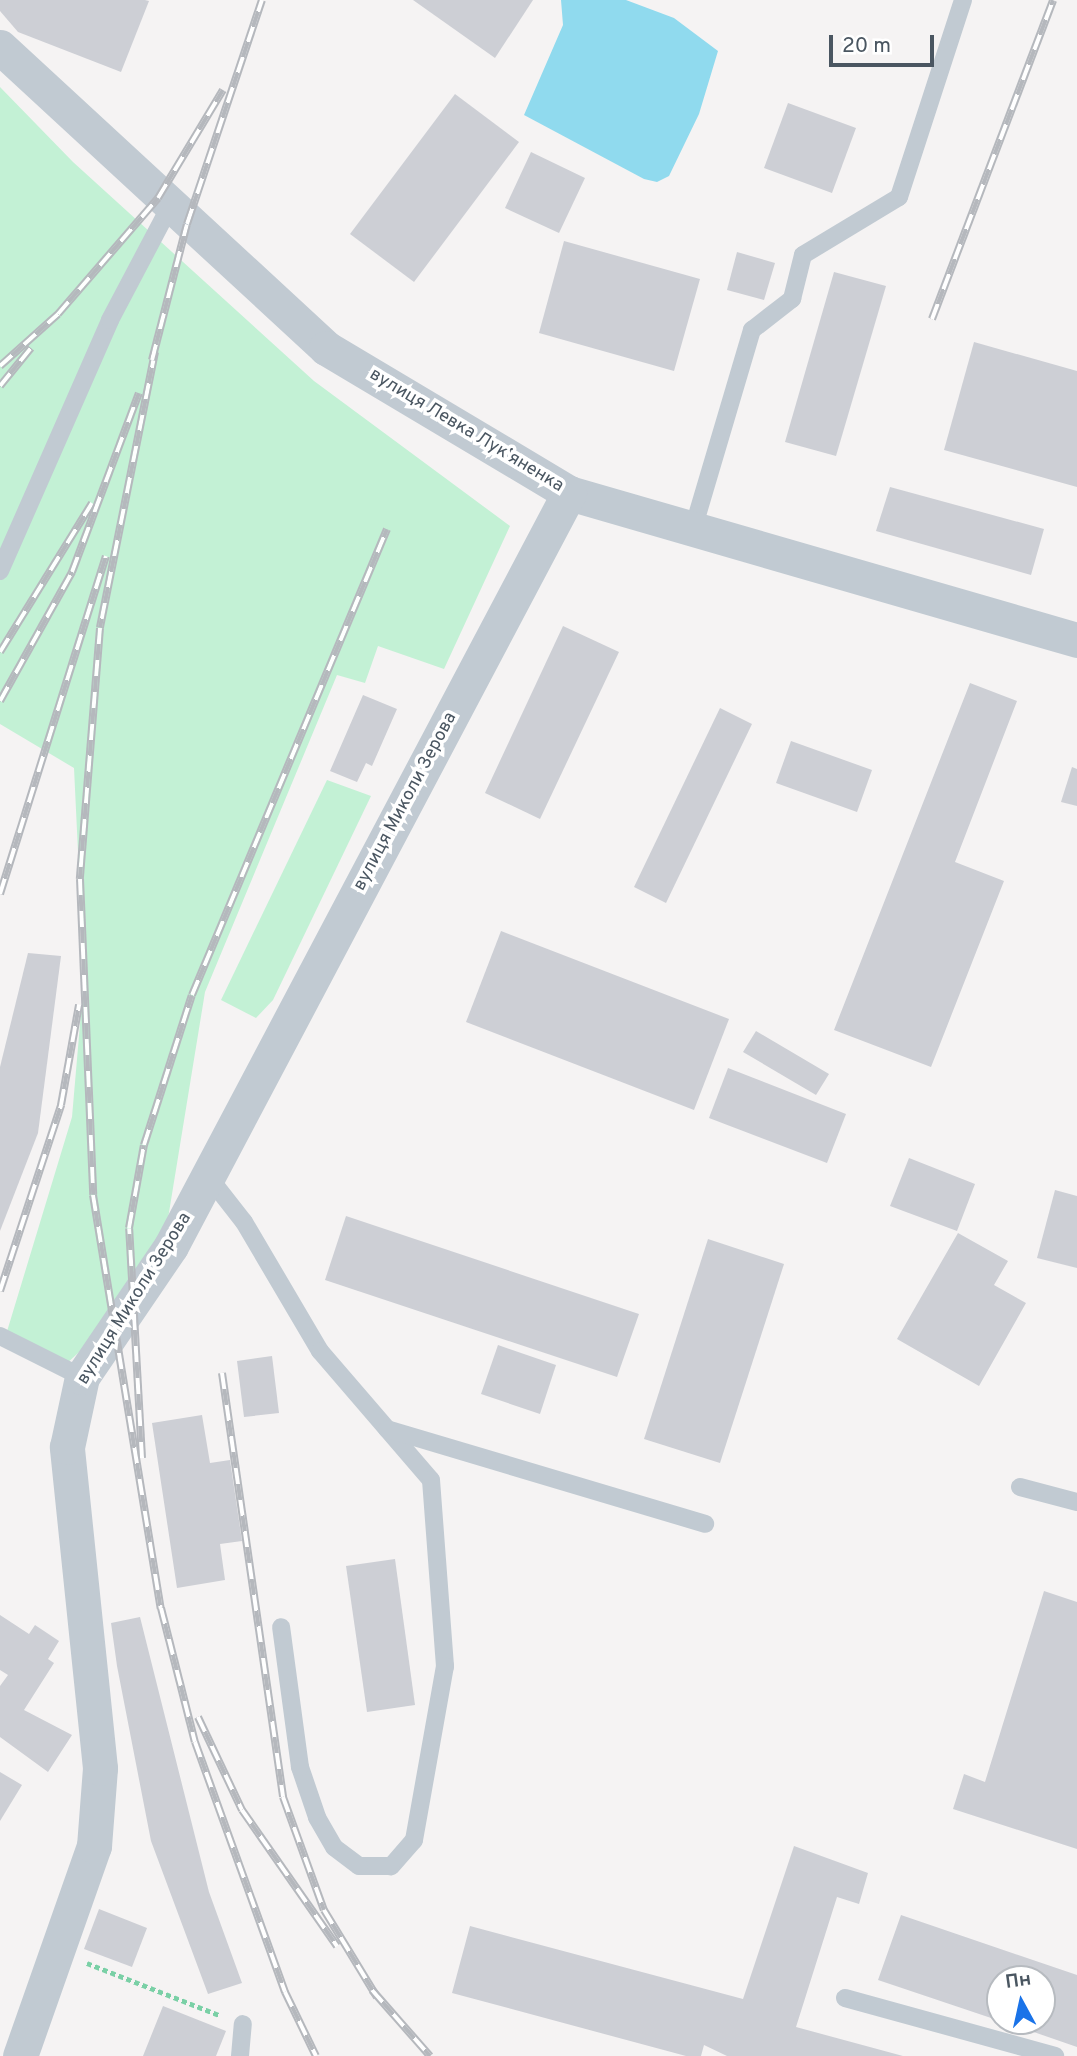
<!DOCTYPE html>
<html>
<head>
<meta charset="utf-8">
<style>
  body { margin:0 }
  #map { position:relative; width:1077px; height:2056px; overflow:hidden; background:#f5f3f3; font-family:Overpass,sans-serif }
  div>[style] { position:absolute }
  .green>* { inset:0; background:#c3f1d5 }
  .water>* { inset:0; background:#90daee }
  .building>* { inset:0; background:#cdcfd5 }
  .path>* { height:4.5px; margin-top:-2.25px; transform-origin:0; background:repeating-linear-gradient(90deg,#7ad0a6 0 5px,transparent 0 8.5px) }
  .lane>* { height:18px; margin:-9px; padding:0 9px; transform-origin:9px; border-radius:9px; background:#c1cad2 }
  .street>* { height:35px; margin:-17.5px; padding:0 17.5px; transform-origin:17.5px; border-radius:17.5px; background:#c1cad2 }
  .rail>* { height:8px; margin-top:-4px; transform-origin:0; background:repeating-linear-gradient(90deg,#fff 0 16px,#b5b8bd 0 32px); box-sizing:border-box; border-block:2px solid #b5b8bd }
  span { translate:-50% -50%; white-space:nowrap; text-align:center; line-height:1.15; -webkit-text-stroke:7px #fff; paint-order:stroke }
  .street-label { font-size:18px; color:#4a5661 }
  .north { position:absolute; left:986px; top:1965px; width:70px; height:70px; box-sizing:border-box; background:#fff; border:2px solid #b7bbc0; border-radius:50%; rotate:352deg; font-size:19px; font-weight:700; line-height:28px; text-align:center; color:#4a5661 }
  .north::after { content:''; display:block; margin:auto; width:24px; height:32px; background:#1a73e8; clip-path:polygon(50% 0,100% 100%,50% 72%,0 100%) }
  .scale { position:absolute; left:829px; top:35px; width:105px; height:32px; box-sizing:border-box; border:4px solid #4a5661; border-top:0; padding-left:9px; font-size:21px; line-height:24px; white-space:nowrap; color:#4a5661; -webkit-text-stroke:5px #fff; paint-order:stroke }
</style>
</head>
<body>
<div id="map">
  <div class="green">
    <div style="clip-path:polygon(0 87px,73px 162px,314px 381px,510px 526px,444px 669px,378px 646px,365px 683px,337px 675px,205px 992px,164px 1243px,101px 1332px,65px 1365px,5px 1338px,72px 1117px,84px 978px,74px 768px,0 724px)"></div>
    <div style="clip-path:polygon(327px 780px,371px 796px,273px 1000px,256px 1018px,221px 1000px)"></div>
  </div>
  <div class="water">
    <div style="clip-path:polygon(561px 0,626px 0,674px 18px,718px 51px,699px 114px,669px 176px,657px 182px,644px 179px,524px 115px,563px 25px)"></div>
  </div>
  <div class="building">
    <div style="clip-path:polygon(0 0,145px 0,149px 1px,121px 72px,18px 32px,0 11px)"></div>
    <div style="clip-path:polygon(413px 0,533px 0,495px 58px)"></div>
    <div style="clip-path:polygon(455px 94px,519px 142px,414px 282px,350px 234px)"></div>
    <div style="clip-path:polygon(788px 103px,856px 128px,832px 193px,764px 168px)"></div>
    <div style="clip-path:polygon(531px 152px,585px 178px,559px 233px,505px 208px)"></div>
    <div style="clip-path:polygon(564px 241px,700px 279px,674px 371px,539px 333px)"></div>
    <div style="clip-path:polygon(737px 252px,775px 263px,764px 300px,727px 290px)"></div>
    <div style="clip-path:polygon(834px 272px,886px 286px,836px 456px,785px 442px)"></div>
    <div style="clip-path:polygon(974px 342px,1077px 371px,1077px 487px,944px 450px)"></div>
    <div style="clip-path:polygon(890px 487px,1044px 529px,1031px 575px,876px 531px)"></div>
    <div style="clip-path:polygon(563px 626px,619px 652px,540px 819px,485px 793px)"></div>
    <div style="clip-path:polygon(970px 683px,1017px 701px,955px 862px,1004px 881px,931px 1067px,834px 1030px)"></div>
    <div style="clip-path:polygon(363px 695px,397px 709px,372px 766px,366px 763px,357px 782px,330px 771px)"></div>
    <div style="clip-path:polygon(720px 708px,752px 724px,666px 903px,634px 887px)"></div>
    <div style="clip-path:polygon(791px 741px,872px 770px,857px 812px,776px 783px)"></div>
    <div style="clip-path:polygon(1072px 767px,1077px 769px,1077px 806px,1061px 802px)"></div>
    <div style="clip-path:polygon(501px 931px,729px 1019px,694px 1110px,466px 1022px)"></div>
    <div style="clip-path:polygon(28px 953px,61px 956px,38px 1133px,0 1231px,0 1067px)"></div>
    <div style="clip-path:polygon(756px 1031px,829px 1074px,816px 1095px,743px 1052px)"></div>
    <div style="clip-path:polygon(728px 1068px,846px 1114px,827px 1163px,709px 1118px)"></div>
    <div style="clip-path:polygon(909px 1158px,975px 1184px,957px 1231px,890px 1206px)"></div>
    <div style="clip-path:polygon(1055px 1190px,1077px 1196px,1077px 1268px,1037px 1258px)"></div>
    <div style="clip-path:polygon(346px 1216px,639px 1314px,617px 1377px,325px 1280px)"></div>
    <div style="clip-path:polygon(958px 1233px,1008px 1261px,994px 1285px,1026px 1303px,979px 1386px,897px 1339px)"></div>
    <div style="clip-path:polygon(708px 1239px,784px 1264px,720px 1463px,644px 1439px)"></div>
    <div style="clip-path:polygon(498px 1345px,556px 1365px,540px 1414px,481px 1394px)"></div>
    <div style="clip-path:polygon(272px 1356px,279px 1413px,244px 1417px,237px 1361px)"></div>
    <div style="clip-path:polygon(202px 1415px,210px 1463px,230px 1460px,242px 1541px,220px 1544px,225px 1580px,177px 1588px,152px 1423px)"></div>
    <div style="clip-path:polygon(395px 1559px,415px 1705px,367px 1712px,346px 1566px)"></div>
    <div style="clip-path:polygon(1044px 1591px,1077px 1602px,1077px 1849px,953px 1809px,964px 1774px,985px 1782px)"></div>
    <div style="clip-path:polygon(0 1615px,29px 1634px,35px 1625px,59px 1641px,48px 1659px,54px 1663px,24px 1710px,72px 1735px,48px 1772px,0 1737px,0 1686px,8px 1675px,0 1670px)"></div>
    <div style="clip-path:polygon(140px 1617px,209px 1892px,242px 1983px,208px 1994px,151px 1841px,117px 1666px,111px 1623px)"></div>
    <div style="clip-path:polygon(0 1772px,22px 1785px,0 1821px)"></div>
    <div style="clip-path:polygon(794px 1846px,868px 1873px,859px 1904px,837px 1897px,796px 2027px,903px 2056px,727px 2056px,704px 2045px,701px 2056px,686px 2056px,452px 1993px,470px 1926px,743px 1999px)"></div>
    <div style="clip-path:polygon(99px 1909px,147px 1928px,132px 1967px,84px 1949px)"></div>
    <div style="clip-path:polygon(901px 1915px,1077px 1975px,1077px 2047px,1002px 2021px,1042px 2021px,1042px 1979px,1000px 1979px,1000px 2021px,878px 1980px)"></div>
    <div style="clip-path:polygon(163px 2006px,226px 2031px,216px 2056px,143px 2056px)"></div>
  </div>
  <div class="path">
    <div style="left:87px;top:1963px;width:142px;rotate:21.5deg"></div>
  </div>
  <div class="lane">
    <div style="left:693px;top:529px;width:208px;rotate:-73.5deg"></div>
    <div style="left:752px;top:330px;width:51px;rotate:-37.8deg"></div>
    <div style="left:792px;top:299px;width:45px;rotate:-76deg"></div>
    <div style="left:803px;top:255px;width:112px;rotate:-31.1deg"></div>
    <div style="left:899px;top:197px;width:207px;rotate:-72deg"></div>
    <div style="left:0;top:571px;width:274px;rotate:-66.3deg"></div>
    <div style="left:110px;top:320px;width:127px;rotate:-62.2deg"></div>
    <div style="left:208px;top:1176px;width:58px;rotate:52deg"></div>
    <div style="left:244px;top:1222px;width:150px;rotate:59.5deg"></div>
    <div style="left:320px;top:1351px;width:170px;rotate:49.3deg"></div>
    <div style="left:431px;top:1480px;width:187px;rotate:85.7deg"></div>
    <div style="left:445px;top:1666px;width:177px;rotate:100.1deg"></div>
    <div style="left:414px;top:1840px;width:35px;rotate:131deg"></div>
    <div style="left:391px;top:1866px;width:32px;rotate:180deg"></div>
    <div style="left:359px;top:1866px;width:31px;rotate:-143deg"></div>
    <div style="left:334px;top:1847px;width:34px;rotate:-120deg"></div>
    <div style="left:317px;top:1817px;width:53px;rotate:-108.8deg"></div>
    <div style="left:300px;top:1767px;width:141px;rotate:-97.7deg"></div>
    <div style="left:0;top:1336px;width:92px;rotate:26.6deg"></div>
    <div style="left:387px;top:1429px;width:332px;rotate:16.6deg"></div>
    <div style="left:1020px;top:1487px;width:59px;rotate:14.7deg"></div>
    <div style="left:845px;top:1998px;width:218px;rotate:15.4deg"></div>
    <div style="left:240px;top:2056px;width:32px;rotate:-85deg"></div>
  </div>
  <div class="street">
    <div style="left:0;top:47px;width:444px;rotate:42.7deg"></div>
    <div style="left:326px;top:348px;width:283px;rotate:30.8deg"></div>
    <div style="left:569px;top:493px;width:529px;rotate:16.14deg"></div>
    <div style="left:20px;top:2056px;width:223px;rotate:-70.6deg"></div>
    <div style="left:94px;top:1846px;width:78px;rotate:-85.6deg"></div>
    <div style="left:100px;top:1768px;width:323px;rotate:-95.9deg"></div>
    <div style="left:67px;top:1447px;width:72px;rotate:-77.9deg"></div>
    <div style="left:82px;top:1377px;width:158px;rotate:-55.8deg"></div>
    <div style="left:171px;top:1246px;width:852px;rotate:-62.14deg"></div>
  </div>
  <div class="rail">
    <div style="left:932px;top:319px;width:341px;rotate:-69.2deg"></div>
    <div style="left:155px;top:352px;width:281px;rotate:101.3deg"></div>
    <div style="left:100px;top:628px;width:252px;rotate:94.6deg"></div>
    <div style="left:80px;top:879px;width:316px;rotate:87.6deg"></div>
    <div style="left:93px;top:1195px;width:419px;rotate:80.7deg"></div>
    <div style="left:161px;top:1608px;width:138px;rotate:75.8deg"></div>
    <div style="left:195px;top:1742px;width:266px;rotate:70.2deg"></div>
    <div style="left:285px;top:1992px;width:71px;rotate:64.2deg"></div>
    <div style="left:152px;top:360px;width:140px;rotate:-75.6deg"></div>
    <div style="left:187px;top:224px;width:236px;rotate:-71.5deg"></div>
    <div style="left:0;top:366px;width:78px;rotate:-41.9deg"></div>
    <div style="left:58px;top:314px;width:153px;rotate:-49.2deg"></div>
    <div style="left:158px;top:198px;width:126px;rotate:-59deg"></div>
    <div style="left:0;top:386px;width:49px;rotate:-50.8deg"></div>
    <div style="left:0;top:652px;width:175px;rotate:-58.3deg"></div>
    <div style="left:0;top:701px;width:148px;rotate:-60.8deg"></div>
    <div style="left:72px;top:572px;width:191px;rotate:-69.5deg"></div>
    <div style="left:0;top:894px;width:354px;rotate:-72.6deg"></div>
    <div style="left:0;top:1291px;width:196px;rotate:-71.8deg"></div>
    <div style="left:61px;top:1105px;width:102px;rotate:-79.8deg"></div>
    <div style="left:222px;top:1373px;width:428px;rotate:81.8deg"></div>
    <div style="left:283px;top:1797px;width:120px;rotate:70.1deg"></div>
    <div style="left:324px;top:1910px;width:102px;rotate:58.7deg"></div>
    <div style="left:142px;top:1458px;width:230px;rotate:-93.2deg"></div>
    <div style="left:129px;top:1228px;width:84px;rotate:-79.8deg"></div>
    <div style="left:144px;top:1145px;width:157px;rotate:-72.3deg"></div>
    <div style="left:192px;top:995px;width:505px;rotate:-67.29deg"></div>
    <div style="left:198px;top:1717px;width:103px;rotate:64.7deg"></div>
    <div style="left:242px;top:1810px;width:166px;rotate:55.1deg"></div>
    <div style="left:372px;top:1990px;width:88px;rotate:48.7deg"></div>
  </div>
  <div class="street-label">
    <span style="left:466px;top:431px;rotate:31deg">вулиця Левка Лукʼяненка</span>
    <span style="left:406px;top:802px;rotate:-62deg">вулиця Миколи Зерова</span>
    <span style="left:135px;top:1299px;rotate:-58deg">вулиця Миколи Зерова</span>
  </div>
  <div class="north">Пн</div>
  <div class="scale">20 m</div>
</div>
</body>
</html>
